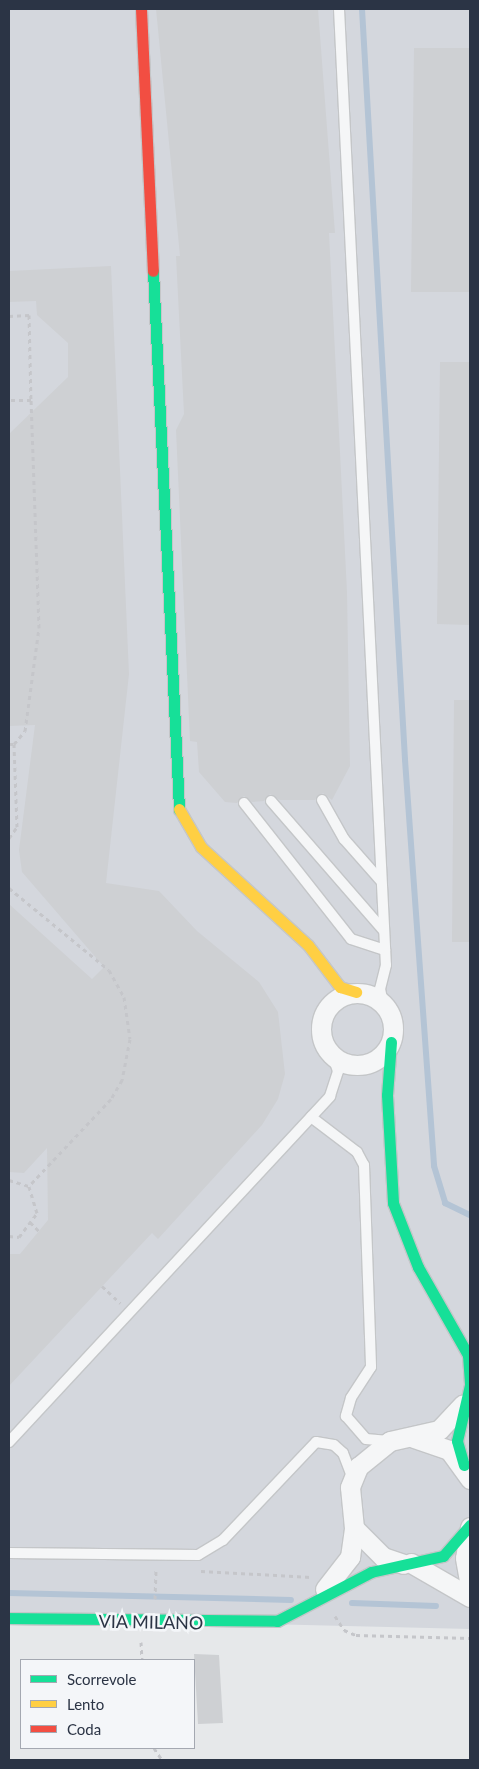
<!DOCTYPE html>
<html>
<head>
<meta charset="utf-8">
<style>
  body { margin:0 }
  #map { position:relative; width:479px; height:1769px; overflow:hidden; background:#e6e8ea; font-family:Lato,sans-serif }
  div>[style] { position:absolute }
  .built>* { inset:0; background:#d4d7dd }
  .stream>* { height:6px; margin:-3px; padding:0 3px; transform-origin:3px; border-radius:3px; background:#b4c4d5 }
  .building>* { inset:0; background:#ced0d3 }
  .path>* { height:3px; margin-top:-1.5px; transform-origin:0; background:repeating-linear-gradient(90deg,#c5c6ca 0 4px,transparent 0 8px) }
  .roads { filter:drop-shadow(1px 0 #c4c6c8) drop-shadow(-1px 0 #c4c6c8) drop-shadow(0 1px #c4c6c8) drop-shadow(0 -1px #c4c6c8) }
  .lane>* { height:10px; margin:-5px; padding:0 5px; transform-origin:5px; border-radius:5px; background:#f5f6f7 }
  .street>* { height:19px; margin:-9.5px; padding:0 9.5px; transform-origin:9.5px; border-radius:9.5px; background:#f5f6f7 }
  .street>.ring { margin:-9.5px; padding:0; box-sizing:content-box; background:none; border:19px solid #f5f6f7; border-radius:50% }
  .fast>* { height:11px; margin:-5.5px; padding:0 5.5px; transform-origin:5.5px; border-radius:5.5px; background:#16e098 }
  .slow>* { height:11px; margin:-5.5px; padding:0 5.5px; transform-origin:5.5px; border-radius:5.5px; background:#ffcf43 }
  .jam>* { height:11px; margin:-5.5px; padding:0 5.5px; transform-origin:5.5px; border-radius:5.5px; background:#f24e42 }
  span { translate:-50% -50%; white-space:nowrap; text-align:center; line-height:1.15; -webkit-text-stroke:5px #f4f6f9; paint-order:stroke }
  .street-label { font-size:18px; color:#2b3445 }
  .frame { position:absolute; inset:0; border:10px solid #2b3445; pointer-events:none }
  .legend { position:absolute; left:20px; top:1659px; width:175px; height:90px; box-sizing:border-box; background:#f4f6f9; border:1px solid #a4a8b1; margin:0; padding:6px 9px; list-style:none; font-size:15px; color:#2b3445 }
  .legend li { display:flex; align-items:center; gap:10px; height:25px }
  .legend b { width:25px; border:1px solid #a4a8b1 }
</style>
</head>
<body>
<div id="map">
  <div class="built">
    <div style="clip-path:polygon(9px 9px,470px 9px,470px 1629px,9px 1618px)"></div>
  </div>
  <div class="stream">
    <div style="left:362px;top:9px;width:752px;rotate:86.72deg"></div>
    <div style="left:405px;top:760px;width:407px;rotate:85.9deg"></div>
    <div style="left:434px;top:1166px;width:39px;rotate:73deg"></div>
    <div style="left:445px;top:1203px;width:28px;rotate:26deg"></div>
    <div style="left:9px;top:1593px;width:282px;rotate:1.4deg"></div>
    <div style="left:352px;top:1603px;width:84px;rotate:2deg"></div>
  </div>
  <div class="building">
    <div style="clip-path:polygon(156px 9px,318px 9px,335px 233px,329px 233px,347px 592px,350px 766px,332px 800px,323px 793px,315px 800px,280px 800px,270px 794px,264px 801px,252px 802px,244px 796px,237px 803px,225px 802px,199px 772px,197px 742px,190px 741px,176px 430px,184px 414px,176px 256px,180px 256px)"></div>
    <div style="clip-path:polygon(414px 48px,470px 48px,470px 292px,411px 292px)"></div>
    <div style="clip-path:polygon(111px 266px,129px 674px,106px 883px,159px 891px,197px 931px,259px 982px,278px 1012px,285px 1074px,278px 1099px,262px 1125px,158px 1239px,152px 1233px,9px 1386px,9px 1254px,20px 1254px,48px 1220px,47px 1148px,24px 1173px,9px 1172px,9px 904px,92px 979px,104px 967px,22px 872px,19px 850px,35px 725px,9px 726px,9px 434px,68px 377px,68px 343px,37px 315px,36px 301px,9px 302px,9px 271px)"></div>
    <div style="clip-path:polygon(440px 362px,470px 362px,470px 625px,437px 624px)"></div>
    <div style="clip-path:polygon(454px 700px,470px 700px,470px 942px,452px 942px)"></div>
    <div style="clip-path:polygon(194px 1654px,219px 1655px,223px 1723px,198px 1724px)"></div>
  </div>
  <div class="path">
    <div style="left:9px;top:316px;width:20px;rotate:-3deg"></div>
    <div style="left:29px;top:315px;width:85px;rotate:88.7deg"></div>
    <div style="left:31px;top:400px;width:22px;rotate:180deg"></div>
    <div style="left:9px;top:744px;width:5px"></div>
    <div style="left:9px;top:838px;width:14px;rotate:-54deg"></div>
    <div style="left:17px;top:827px;width:83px;rotate:-92.1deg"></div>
    <div style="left:14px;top:744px;width:17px;rotate:-50deg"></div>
    <div style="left:25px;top:731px;width:104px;rotate:-82.3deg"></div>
    <div style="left:39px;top:628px;width:228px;rotate:-92deg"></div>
    <div style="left:9px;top:888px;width:129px;rotate:39.4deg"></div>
    <div style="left:109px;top:970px;width:31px;rotate:61deg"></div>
    <div style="left:124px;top:997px;width:42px;rotate:81.9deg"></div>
    <div style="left:130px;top:1039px;width:42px;rotate:101deg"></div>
    <div style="left:122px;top:1080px;width:22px;rotate:120deg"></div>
    <div style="left:111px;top:1099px;width:120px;rotate:133.3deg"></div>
    <div style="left:9px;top:1180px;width:21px;rotate:17deg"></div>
    <div style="left:30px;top:1222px;width:13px;rotate:45deg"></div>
    <div style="left:9px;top:1236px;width:10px;rotate:6deg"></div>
    <div style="left:19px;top:1237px;width:30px;rotate:-53deg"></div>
    <div style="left:37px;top:1213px;width:28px;rotate:-107deg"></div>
    <div style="left:102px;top:1286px;width:25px;rotate:43deg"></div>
    <div style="left:201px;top:1571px;width:110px;rotate:3.1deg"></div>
    <div style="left:155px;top:1599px;width:29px;rotate:-88deg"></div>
    <div style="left:335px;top:1616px;width:17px;rotate:57deg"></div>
    <div style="left:344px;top:1630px;width:13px;rotate:23deg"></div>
    <div style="left:356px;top:1635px;width:114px;rotate:1.5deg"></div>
    <div style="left:141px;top:1642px;width:18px;rotate:87deg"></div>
    <div style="left:154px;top:1748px;width:14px;rotate:56deg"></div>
  </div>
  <div class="roads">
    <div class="lane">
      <div style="left:339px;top:9px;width:957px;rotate:87.19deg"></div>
      <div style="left:386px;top:965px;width:25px;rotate:104deg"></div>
      <div style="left:380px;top:989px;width:14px;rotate:78deg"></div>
      <div style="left:322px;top:800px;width:45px;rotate:60.6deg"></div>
      <div style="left:344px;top:839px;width:56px;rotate:48.6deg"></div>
      <div style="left:271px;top:801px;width:172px;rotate:49deg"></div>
      <div style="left:244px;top:803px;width:173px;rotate:51.8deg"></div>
      <div style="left:351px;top:939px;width:36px;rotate:18deg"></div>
      <div style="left:311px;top:1117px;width:58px;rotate:37.3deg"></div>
      <div style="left:357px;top:1152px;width:15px;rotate:62deg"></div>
      <div style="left:364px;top:1165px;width:202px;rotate:88deg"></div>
      <div style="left:371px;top:1367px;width:37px;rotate:123deg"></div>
      <div style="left:351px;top:1398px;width:19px;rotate:106deg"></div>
      <div style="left:346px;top:1416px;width:30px;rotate:49deg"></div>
      <div style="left:366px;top:1439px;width:23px;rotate:5deg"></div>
      <div style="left:9px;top:1442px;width:472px;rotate:-47.1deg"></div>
      <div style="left:330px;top:1096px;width:26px;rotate:-72deg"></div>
      <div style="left:338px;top:1071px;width:18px;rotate:-109deg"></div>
      <div style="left:9px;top:1553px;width:189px;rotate:0.6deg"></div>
      <div style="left:198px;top:1555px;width:29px;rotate:-31deg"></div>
      <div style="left:223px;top:1540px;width:135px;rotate:-46.5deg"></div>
      <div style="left:316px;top:1442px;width:18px;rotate:9deg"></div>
      <div style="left:334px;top:1445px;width:12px;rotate:42deg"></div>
      <div style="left:343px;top:1453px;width:26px;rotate:69deg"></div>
    </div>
    <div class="street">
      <div class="ring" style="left:321px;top:993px;width:53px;height:53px"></div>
      <div style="left:414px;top:1438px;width:37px;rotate:19deg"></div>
      <div style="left:449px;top:1450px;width:36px;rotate:54deg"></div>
      <div style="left:470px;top:1527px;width:31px;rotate:99deg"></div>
      <div style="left:465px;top:1558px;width:29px;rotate:80deg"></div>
      <div style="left:354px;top:1528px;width:41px;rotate:45deg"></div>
      <div style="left:383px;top:1557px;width:21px;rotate:19deg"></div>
      <div style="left:411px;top:1563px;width:68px;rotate:30deg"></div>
      <div style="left:325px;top:1589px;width:41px;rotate:-52deg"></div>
      <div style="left:350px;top:1557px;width:29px;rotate:-82deg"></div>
      <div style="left:354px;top:1528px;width:41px;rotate:-95.6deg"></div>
      <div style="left:350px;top:1487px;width:22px;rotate:-68deg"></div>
      <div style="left:358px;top:1467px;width:41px;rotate:-39.1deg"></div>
      <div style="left:390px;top:1441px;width:50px;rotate:-12.7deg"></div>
      <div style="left:439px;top:1430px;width:35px;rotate:-47deg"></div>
    </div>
    <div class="fast">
      <div style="left:153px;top:271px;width:539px;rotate:87.23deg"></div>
      <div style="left:391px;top:1042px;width:53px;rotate:94.3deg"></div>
      <div style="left:387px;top:1095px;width:108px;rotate:86.8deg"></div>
      <div style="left:393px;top:1203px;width:69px;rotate:68.7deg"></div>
      <div style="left:418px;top:1267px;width:101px;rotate:60.4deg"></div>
      <div style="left:468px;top:1355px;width:30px;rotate:86deg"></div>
      <div style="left:470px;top:1385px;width:57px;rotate:103.1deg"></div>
      <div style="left:457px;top:1441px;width:25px;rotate:74deg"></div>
      <div style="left:9px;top:1618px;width:268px;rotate:0.6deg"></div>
      <div style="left:277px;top:1621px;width:106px;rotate:-27.5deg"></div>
      <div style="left:371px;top:1572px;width:74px;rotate:-12.5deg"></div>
      <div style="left:443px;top:1556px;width:41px;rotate:-48.9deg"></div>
    </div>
    <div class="slow">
      <div style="left:179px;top:809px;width:44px;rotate:59.9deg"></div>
      <div style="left:201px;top:847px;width:145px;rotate:42.5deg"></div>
      <div style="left:308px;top:945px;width:53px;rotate:52.7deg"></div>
      <div style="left:340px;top:987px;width:17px;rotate:17deg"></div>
    </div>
    <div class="jam">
      <div style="left:141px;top:9px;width:262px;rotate:87.4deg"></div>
    </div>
  </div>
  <div class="street-label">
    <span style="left:151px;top:1622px;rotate:1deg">VIA MILANO</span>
  </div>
  <div class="frame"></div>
  <ul class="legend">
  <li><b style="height:6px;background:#16e098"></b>Scorrevole</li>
  <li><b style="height:6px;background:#ffcf43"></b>Lento</li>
  <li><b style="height:6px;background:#f24e42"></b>Coda</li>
  </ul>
</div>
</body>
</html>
